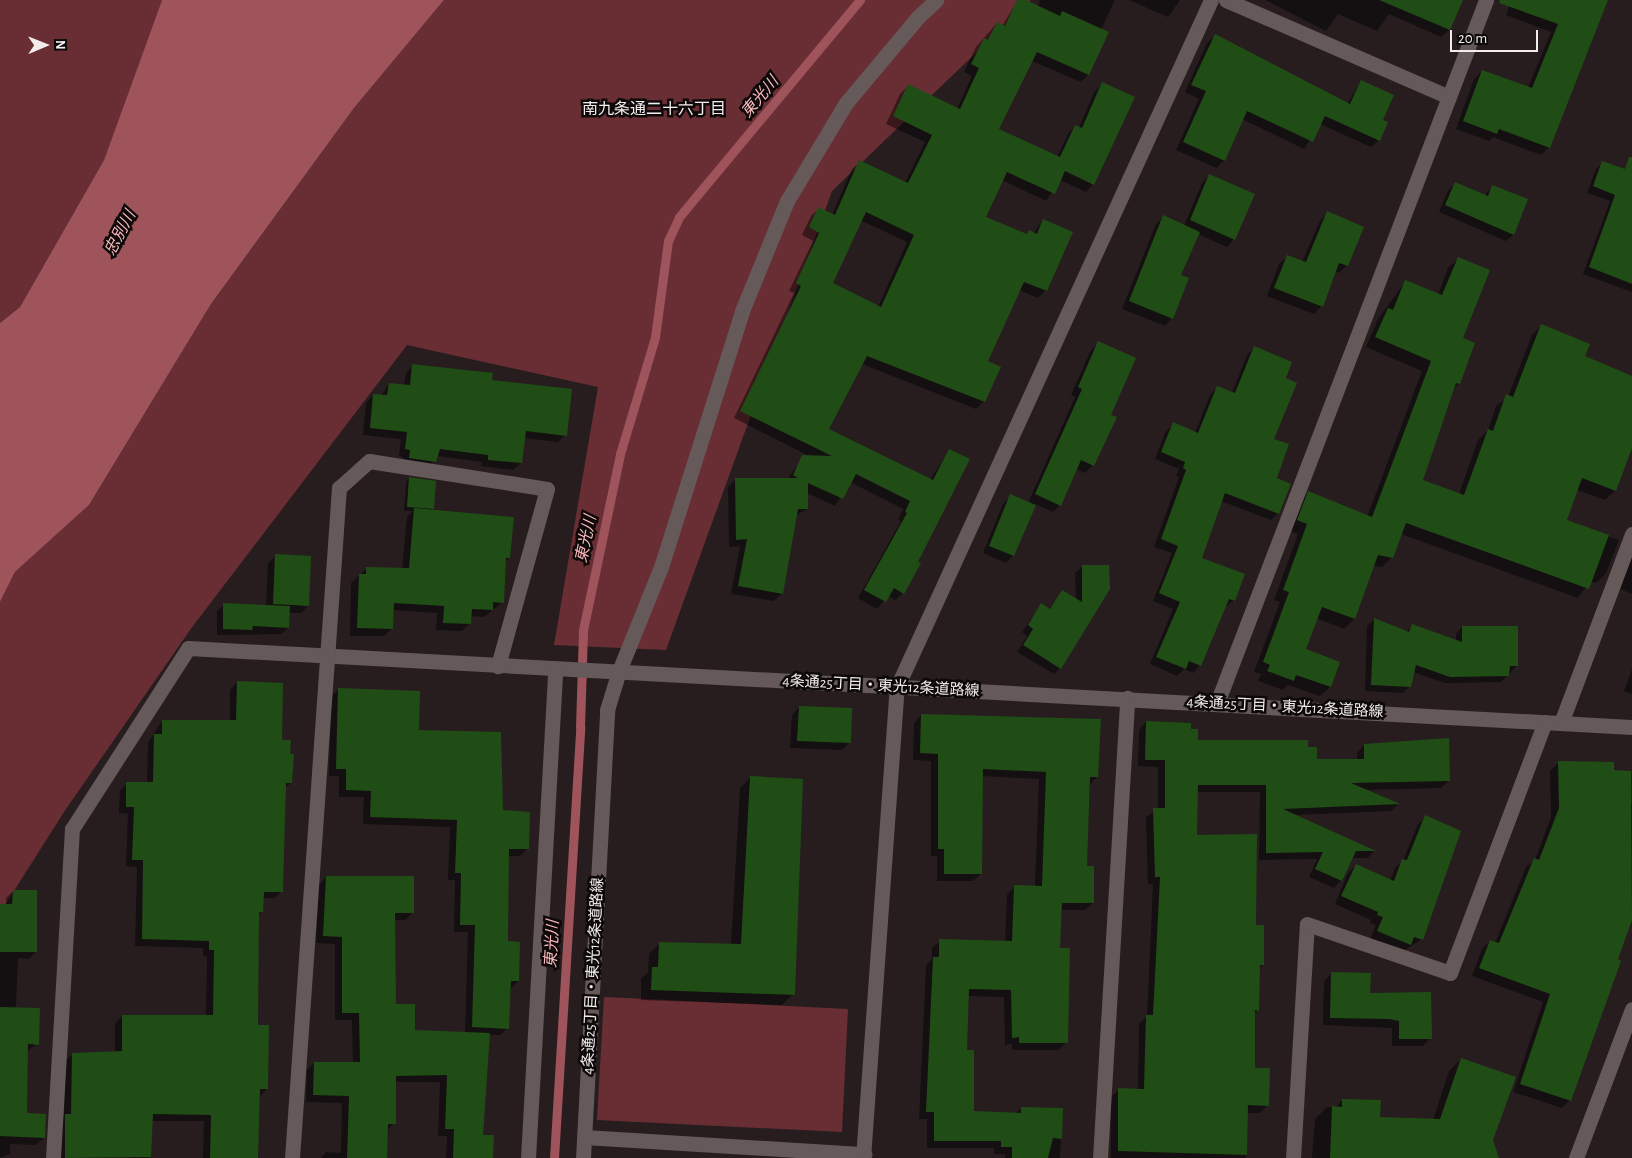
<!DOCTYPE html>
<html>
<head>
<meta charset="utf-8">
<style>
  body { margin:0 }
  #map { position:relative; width:1632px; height:1158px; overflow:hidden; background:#271d1e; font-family:"Alegreya Sans","Noto Sans JP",sans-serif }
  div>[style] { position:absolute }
  .green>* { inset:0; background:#692e34 }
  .water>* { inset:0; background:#9e545a }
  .shadow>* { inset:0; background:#0007 }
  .stream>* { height:9px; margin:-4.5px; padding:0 4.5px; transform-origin:4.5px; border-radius:4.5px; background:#9e545a }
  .building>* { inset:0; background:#204d16 }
  .street>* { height:15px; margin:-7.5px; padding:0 7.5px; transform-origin:7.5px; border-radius:7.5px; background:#65595a }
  span { translate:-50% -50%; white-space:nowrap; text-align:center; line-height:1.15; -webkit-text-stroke:5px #0d0909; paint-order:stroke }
  .street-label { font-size:15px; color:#f3ecec }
  .water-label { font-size:16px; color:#fbb9bc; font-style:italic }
  .neighbourhood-label { font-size:16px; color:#f3ecec }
  .north { position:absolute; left:20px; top:20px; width:50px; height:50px; -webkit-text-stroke:4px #0d0909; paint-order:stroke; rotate:89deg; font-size:14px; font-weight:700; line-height:20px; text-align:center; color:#f3ecec }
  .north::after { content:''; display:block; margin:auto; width:18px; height:22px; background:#f3ecec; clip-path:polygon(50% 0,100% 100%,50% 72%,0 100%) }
  .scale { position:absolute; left:1450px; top:30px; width:88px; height:22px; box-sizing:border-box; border:2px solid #f3ecec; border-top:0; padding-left:6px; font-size:15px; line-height:18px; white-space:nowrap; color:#f3ecec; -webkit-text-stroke:4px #0d0909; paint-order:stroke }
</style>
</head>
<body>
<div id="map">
  <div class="green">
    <div style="clip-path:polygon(0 0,162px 0,104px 160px,20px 307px,0 323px)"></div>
    <div style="clip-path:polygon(444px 0,1031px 0,832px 191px,666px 650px,554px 645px,598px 387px,407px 345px,190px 630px,64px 812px,0 913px,0 602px,15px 572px,89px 505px,211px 304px,354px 108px)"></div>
    <div style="clip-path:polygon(604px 997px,848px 1009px,842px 1132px,597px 1120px)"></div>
  </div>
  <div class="water">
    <div style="clip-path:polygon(162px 0,444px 0,354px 108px,211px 304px,89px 505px,15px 572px,0 602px,0 323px,20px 307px,104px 160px)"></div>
  </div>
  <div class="shadow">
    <div style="clip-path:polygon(evenodd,1018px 0,1038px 7px,1040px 0,1115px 0,1101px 30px,1088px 75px,1081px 82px,1032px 61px,997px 129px,1057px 157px,1068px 134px,1075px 126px,1079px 128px,1094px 92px,1102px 84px,1093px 184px,1086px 192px,1060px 180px,1046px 201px,1002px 180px,985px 217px,1026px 235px,1029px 232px,1033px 234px,1043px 220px,1046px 290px,1038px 298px,1019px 290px,987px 362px,984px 401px,976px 409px,862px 364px,828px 429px,930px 480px,949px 451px,968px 460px,903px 593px,895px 600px,888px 596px,877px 609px,858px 598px,901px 521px,898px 520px,903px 509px,850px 482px,835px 506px,807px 493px,807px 509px,795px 516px,782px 594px,774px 601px,731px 594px,740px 546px,729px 547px,728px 487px,735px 480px,788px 479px,803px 456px,811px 457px,734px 418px,794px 293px,789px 291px,813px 241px,802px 235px,811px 216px,818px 209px,832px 215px,852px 169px,860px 162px,905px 183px,925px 142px,886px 124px,900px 94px,908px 86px,957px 109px,972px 76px,964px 72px,976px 47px,997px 23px,1002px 26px,1018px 0,860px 220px,907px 242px,878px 307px,831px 283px,860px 220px)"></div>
    <div style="clip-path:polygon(1129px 0,1180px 0,1168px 17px)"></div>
    <div style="clip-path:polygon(1265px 0,1448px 0,1459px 5px,1449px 30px,1441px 37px,1389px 14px,1377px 31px,1338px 14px,1326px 31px)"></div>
    <div style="clip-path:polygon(1511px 0,1602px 0,1549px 147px,1541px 155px,1493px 137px,1489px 141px,1456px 129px,1474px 79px,1482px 71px,1528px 88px,1551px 32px,1506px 15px)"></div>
    <div style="clip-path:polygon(1215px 36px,1347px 104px,1361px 82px,1381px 120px,1379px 140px,1371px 147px,1320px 124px,1304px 149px,1242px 119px,1224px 161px,1216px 168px,1176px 150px,1199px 99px,1185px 92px,1207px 43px)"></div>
    <div style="clip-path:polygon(1602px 163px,1632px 172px,1632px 292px,1583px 274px,1610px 201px,1587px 193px,1596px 169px)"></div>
    <div style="clip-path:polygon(1209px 176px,1234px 239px,1227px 247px,1198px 234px,1180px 276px,1172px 318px,1165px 326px,1122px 309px,1156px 224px,1163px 217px,1184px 226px,1202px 183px)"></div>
    <div style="clip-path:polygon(1455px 184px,1484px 196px,1492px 187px,1526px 200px,1513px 235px,1506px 241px,1439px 212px,1448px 190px)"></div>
    <div style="clip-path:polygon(1327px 213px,1347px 265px,1339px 273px,1335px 271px,1322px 306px,1314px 314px,1267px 296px,1279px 264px,1287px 257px,1302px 262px,1320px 221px)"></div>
    <div style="clip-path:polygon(1458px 259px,1461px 338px,1459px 383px,1453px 390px,1421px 480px,1459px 494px,1478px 440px,1488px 430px,1496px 406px,1508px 397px,1532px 335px,1542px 325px,1583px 357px,1632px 377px,1632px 445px,1615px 491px,1605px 500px,1577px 490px,1566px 521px,1619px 540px,1606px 573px,1596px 583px,1590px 581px,1578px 598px,1401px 534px,1392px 557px,1382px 567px,1373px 566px,1354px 619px,1344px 629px,1316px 618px,1304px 650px,1330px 687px,1320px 696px,1288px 685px,1283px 690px,1258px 681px,1261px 674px,1254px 672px,1280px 602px,1274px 600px,1298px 534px,1288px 530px,1299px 502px,1308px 492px,1367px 517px,1422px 371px,1366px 347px,1378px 319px,1405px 282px,1438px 295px,1448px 268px)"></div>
    <div style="clip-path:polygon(1099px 343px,1110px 415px,1093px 465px,1085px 473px,1076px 469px,1060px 505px,1053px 512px,1035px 504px,1013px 555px,1006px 563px,983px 553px,1003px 504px,1011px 496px,1028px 503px,1075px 397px,1071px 395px,1091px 350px)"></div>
    <div style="clip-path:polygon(1254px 348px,1284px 379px,1273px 440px,1278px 513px,1271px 520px,1221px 501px,1201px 559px,1234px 600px,1225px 607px,1200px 665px,1193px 673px,1184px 669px,1177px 676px,1150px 664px,1173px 609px,1153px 601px,1172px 553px,1154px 547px,1179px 477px,1176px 476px,1179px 469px,1155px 459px,1166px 431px,1174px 424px,1195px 433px,1210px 395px,1218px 387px,1232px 393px,1247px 355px)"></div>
    <div style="clip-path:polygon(413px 365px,490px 381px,565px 435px,558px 442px,523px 438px,521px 463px,513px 470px,481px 466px,482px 462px,437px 456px,428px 469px,403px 465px,403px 457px,399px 456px,401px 439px,363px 435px,366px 403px,373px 395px,381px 396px,389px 384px,404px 386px,406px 373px)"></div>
    <div style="clip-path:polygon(409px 478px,433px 509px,431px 511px,509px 558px,505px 562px,503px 602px,484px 617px,470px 616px,469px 624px,462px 631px,436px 630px,437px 613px,393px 610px,392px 629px,384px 636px,350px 636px,351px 583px,367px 568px,402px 569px,407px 517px,413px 511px,404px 511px,406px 482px)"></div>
    <div style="clip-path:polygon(1632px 553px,1632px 594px,1618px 588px)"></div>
    <div style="clip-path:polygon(276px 555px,308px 606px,301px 613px,289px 613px,288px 628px,281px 634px,217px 635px,217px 611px,224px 605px,266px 606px,268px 563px)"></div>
    <div style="clip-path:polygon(1108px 566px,1060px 668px,1054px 674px,1017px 652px,1027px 636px,1022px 632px,1041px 605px,1049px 610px,1062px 591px,1076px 600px,1075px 573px,1082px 567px)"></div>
    <div style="clip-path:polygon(1374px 620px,1406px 632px,1413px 625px,1456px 641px,1456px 634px,1462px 627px,1517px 666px,1501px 682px,1445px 683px,1413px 672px,1410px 686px,1403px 693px,1365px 691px,1367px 626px)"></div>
    <div style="clip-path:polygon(1632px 669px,1632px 694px,1624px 691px)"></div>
    <div style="clip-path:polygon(237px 682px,289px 755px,291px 783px,284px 789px,282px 891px,275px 898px,262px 898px,262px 911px,258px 915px,256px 1026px,267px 1089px,260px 1096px,257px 1158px,203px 1158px,204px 1121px,150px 1121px,149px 1158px,58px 1158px,58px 1123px,64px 1116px,65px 1061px,73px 1054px,115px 1053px,115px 1023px,122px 1016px,206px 1016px,207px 957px,203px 956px,203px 948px,135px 946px,137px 867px,126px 866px,128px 814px,119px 813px,120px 790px,127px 783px,147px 784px,148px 743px,162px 721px,230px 721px,230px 690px)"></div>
    <div style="clip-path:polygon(338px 689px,418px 731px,502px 812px,527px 849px,520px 856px,507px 856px,507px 943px,518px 981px,511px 988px,508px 1028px,500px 1035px,488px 1035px,481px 1136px,492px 1158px,446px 1158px,447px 1136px,438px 1136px,440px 1082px,395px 1082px,394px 1123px,387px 1131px,387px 1158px,321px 1158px,326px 1152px,341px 1153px,342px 1103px,306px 1102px,307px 1070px,314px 1063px,353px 1063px,352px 1020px,335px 1020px,335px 944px,316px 943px,319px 885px,326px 877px,413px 912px,406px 920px,394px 920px,394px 1005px,414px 1031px,465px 1034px,468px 932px,454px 932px,455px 880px,448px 880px,450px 827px,363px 824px,364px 797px,339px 797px,339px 776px,329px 776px,331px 697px)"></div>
    <div style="clip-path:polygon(799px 707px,850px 742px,842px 750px,790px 748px,792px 715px)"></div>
    <div style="clip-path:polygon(921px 715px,1097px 777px,1090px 784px,1086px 867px,1093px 903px,1085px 910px,1060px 910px,1059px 949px,1067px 1042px,1059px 1050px,1012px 1050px,1012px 1044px,1005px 1045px,1004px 997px,967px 996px,966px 1051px,973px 1112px,1015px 1114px,1022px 1108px,1062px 1110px,1060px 1158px,1005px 1158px,1005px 1154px,994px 1154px,994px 1148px,927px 1148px,927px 1119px,919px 1119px,926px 966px,932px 959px,932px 948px,940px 941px,1005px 942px,1007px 894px,1014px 887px,1035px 887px,1039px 779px,981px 776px,981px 874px,973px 881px,937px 881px,937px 856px,931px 856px,931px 761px,913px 760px,914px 723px)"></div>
    <div style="clip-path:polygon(1146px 722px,1190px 731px,1197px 741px,1307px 748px,1316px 760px,1357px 760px,1357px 753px,1364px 745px,1449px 781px,1441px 788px,1363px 790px,1398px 805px,1391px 811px,1294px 815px,1374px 851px,1368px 858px,1351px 858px,1341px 881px,1334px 888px,1309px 877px,1317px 859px,1259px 860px,1260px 792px,1197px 792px,1196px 836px,1254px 927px,1263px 965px,1258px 969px,1258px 1010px,1254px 1014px,1254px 1069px,1268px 1105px,1260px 1113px,1247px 1113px,1246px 1158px,1111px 1158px,1111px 1097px,1119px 1090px,1138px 1090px,1139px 1024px,1147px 1016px,1153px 884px,1148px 884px,1146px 817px,1158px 810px,1158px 767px,1138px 766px,1139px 730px)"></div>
    <div style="clip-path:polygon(1559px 762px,1614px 846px,1632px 802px,1632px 912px,1570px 1100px,1562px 1108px,1513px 1092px,1543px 1002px,1472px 976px,1482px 949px,1490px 941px,1495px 943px,1526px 867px,1535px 860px,1551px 817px,1550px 771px)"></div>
    <div style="clip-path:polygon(751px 777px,793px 994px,782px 1005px,641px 1000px,641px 979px,648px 972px,649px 954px,660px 943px,731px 945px,740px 788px)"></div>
    <div style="clip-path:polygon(1426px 817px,1422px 939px,1402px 952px,1370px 939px,1376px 925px,1370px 923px,1371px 920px,1335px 904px,1348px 873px,1356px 865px,1390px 881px,1395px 868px,1403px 860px,1418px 824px)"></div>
    <div style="clip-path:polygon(13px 891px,36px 952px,29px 959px,18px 958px,16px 1008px,37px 1044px,27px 1051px,26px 1114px,44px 1138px,36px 1145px,10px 1144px,10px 1154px,0 1158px,0 907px,6px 906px,6px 898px)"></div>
    <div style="clip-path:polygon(1332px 973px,1369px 994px,1430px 1038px,1423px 1046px,1392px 1046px,1392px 1028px,1323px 1025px,1324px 981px)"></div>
    <div style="clip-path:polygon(1461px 1059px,1498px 1158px,1312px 1158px,1315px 1119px,1327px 1107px,1335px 1108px,1342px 1100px,1379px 1118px,1433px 1120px,1449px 1071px)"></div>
  </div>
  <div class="stream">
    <div style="left:554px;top:1158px;width:432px;rotate:-86.5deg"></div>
    <div style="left:580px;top:727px;width:97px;rotate:-88.2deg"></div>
    <div style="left:583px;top:630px;width:180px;rotate:-78.1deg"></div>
    <div style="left:620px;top:454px;width:122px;rotate:-73.3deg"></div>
    <div style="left:655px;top:337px;width:97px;rotate:-82.3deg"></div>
    <div style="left:668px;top:241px;width:26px;rotate:-65deg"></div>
    <div style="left:679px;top:217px;width:283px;rotate:-50.2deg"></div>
  </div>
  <div class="building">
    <div style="clip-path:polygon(evenodd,1017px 0,1026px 0,1060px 16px,1062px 11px,1109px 32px,1089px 75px,1037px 52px,999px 129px,1060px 157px,1075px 125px,1082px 128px,1102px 82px,1135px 97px,1094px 185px,1065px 171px,1055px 194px,1007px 172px,986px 217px,1027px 234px,1029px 230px,1037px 234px,1043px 219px,1073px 232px,1047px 291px,1024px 282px,988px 361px,1001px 367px,985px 402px,867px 356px,829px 429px,933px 480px,949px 449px,970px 459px,918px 562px,921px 563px,904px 594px,894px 588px,886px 602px,864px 590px,907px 513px,905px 512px,910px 501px,856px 474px,843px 499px,808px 483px,808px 509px,798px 509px,783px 594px,738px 586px,747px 539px,736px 540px,735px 478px,798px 478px,793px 475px,802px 455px,832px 456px,740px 411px,801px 286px,796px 283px,819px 233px,809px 227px,818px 207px,835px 215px,859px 160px,908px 183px,932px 135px,893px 116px,908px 84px,960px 109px,979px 68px,971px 64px,984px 38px,988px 40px,997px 22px,1005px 26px,1017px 0,866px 212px,914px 235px,881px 307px,833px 283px,866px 212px)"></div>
    <div style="clip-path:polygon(1379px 0,1463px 0,1450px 30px)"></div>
    <div style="clip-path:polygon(1500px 0,1608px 0,1550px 148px,1499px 129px,1497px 134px,1463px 121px,1482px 70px,1532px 88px,1558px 24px,1499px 3px)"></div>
    <div style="clip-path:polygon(1215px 34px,1350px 104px,1361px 80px,1394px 95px,1383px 120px,1388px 122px,1380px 141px,1325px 116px,1313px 142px,1247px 111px,1225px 161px,1183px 142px,1206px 91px,1191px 85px)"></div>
    <div style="clip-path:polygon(1629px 157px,1632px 157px,1632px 284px,1589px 267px,1615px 195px,1593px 186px,1602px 161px,1625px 169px)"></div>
    <div style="clip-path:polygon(1209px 174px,1255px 194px,1235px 240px,1190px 220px)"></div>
    <div style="clip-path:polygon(1455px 182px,1488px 196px,1492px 185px,1528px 199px,1514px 235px,1445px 205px)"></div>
    <div style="clip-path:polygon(1327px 211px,1364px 227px,1348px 266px,1339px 263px,1323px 307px,1274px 288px,1287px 255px,1306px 262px)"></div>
    <div style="clip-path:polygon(1163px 215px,1200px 232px,1181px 275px,1189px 278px,1173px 319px,1129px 301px)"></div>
    <div style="clip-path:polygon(1458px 257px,1490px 270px,1463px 338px,1475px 343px,1460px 384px,1456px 383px,1423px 480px,1464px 495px,1488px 429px,1493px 431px,1506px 394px,1513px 397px,1541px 324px,1590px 344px,1585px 356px,1632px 376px,1632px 448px,1616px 491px,1582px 478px,1567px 520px,1609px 535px,1589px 589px,1406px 523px,1393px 558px,1378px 555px,1355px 619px,1322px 607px,1306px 649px,1340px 662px,1331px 687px,1296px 675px,1294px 681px,1267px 671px,1270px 665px,1263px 662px,1289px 592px,1283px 590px,1307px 524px,1297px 520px,1308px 491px,1372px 517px,1431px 361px,1375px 337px,1388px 308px,1393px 310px,1405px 280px,1442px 295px)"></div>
    <div style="clip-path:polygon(1098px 341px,1136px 358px,1111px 415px,1117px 417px,1094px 466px,1081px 460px,1061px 506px,1035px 494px,1082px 389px,1078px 387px)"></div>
    <div style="clip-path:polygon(1254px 346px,1292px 362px,1286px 378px,1297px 383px,1274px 439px,1289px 444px,1277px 478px,1291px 484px,1279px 514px,1225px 493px,1202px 558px,1245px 574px,1235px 601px,1229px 599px,1201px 666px,1189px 661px,1186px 669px,1156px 657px,1180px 602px,1159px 593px,1178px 546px,1161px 539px,1186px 470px,1183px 468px,1185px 462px,1161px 452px,1173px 422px,1198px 433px,1217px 386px,1235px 393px)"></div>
    <div style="clip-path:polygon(412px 364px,493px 373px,492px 380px,572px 389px,567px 436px,526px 431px,522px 463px,488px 460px,488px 455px,440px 449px,436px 462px,409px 458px,410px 450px,405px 449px,407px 432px,370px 428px,373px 394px,387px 395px,389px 383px,410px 385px)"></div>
    <div style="clip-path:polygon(409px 477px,436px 481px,434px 509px,407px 507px)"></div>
    <div style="clip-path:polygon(1010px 494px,1036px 505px,1014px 556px,989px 546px)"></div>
    <div style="clip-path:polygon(414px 508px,514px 517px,510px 558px,506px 558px,504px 603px,493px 602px,493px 610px,472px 609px,471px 624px,443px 623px,444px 606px,394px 603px,393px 629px,357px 628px,359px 574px,366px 574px,366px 567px,409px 568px)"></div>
    <div style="clip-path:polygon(275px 554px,311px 556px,309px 606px,273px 604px)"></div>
    <div style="clip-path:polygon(1082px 565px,1109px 565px,1110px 589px,1061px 669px,1023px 645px,1033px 629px,1028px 625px,1041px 603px,1050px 609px,1062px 590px,1082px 602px)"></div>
    <div style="clip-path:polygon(223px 603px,290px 606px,289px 628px,253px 626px,252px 630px,223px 629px)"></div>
    <div style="clip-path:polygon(1374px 618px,1409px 632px,1412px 624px,1462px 642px,1462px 626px,1518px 626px,1518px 666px,1510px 666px,1509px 676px,1450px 677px,1416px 665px,1411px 687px,1371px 685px)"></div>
    <div style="clip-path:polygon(237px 681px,283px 683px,282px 740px,291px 740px,290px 754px,294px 754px,292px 783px,286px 783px,283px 892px,264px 892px,263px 912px,259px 912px,258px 1025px,269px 1025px,268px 1089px,260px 1089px,258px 1158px,210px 1158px,211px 1115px,153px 1114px,151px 1157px,65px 1158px,65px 1114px,71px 1114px,72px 1053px,122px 1051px,122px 1015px,213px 1015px,214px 950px,209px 950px,209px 941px,142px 939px,143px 860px,132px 860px,134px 807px,126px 807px,126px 782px,153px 782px,154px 734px,162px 734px,162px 720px,236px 720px)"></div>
    <div style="clip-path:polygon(338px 688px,420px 691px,419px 730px,501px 732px,503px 810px,530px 812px,529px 849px,509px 849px,508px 941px,520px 942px,519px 981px,511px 981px,509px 1029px,472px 1027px,475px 925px,460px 925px,461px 873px,455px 873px,457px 820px,370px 817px,371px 791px,346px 790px,346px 769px,336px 769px)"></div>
    <div style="clip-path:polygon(799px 706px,852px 708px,851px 743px,797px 741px)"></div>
    <div style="clip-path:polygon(921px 714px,1101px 719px,1098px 777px,1090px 777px,1087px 866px,1094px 866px,1094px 903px,1062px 903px,1060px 948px,1070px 948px,1068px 1043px,1019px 1043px,1019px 1037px,1012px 1038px,1011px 990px,969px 989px,967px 1050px,974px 1050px,974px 1111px,1021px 1113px,1021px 1107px,1063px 1108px,1062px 1139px,1053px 1138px,1048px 1158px,1012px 1158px,1012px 1147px,1001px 1147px,1001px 1141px,934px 1141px,934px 1112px,926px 1112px,933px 957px,939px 957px,939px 939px,1012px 941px,1014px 885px,1042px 886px,1046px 772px,983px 769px,982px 874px,944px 874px,944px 849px,938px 849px,938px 754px,920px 753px)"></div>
    <div style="clip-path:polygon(1146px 721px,1191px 723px,1191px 729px,1198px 729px,1198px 740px,1308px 740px,1308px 747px,1317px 747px,1317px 759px,1364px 759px,1364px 744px,1449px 738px,1450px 781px,1351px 783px,1400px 804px,1283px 809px,1376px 851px,1356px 851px,1342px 881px,1315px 869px,1323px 852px,1266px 853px,1266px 785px,1198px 785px,1197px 835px,1257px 834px,1256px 925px,1264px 925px,1264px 965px,1260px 965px,1259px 1011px,1255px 1010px,1255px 1068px,1270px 1068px,1269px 1106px,1248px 1105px,1247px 1155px,1118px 1151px,1118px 1088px,1144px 1089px,1146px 1015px,1153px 1015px,1160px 877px,1155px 877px,1153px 808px,1165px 808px,1165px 760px,1145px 760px)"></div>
    <div style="clip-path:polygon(1558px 761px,1614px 762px,1614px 770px,1631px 771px,1632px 920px,1618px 959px,1621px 961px,1571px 1101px,1520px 1084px,1550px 994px,1479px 968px,1490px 940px,1499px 943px,1534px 858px,1539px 860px,1559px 808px)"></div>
    <div style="clip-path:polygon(750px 776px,803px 779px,795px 995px,651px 990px,652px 967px,658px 967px,659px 942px,741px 944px)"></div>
    <div style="clip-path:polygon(1425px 815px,1461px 831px,1423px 940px,1414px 937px,1411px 945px,1377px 931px,1383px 917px,1377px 915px,1378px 912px,1341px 896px,1356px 864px,1394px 881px,1402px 859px,1407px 860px)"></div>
    <div style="clip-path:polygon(326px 876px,414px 876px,414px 913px,395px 913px,396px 1004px,415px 1004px,415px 1030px,490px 1033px,483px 1135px,494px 1135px,493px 1158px,453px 1158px,454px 1129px,445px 1129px,447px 1075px,396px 1076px,396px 1124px,388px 1124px,387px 1158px,347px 1158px,349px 1096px,313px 1095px,314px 1062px,360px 1062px,359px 1013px,342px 1013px,342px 937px,323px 936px)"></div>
    <div style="clip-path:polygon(13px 890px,37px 890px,37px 952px,0 952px,0 904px,12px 904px)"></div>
    <div style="clip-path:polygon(1331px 972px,1371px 973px,1370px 993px,1431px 992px,1432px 1039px,1399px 1039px,1399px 1021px,1389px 1019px,1330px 1018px)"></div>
    <div style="clip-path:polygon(0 1007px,40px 1008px,39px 1045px,28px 1044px,27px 1113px,46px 1114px,45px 1138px,0 1136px)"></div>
    <div style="clip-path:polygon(1461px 1058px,1516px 1077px,1493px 1140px,1499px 1158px,1330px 1158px,1332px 1106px,1342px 1107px,1342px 1099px,1381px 1100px,1380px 1117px,1440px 1119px)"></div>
  </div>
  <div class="street">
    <div style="left:1226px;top:0;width:243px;rotate:23.5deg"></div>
    <div style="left:1217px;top:703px;width:753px;rotate:-69.06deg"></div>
    <div style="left:1561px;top:723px;width:202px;rotate:-69.4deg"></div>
    <div style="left:584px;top:1137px;width:281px;rotate:3.5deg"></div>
    <div style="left:53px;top:1158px;width:330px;rotate:-86.7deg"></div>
    <div style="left:72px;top:829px;width:215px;rotate:-57.3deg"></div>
    <div style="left:188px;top:648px;width:1446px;rotate:3.13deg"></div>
    <div style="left:292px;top:1158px;width:672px;rotate:-85.99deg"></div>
    <div style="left:339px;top:488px;width:40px;rotate:-42deg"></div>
    <div style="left:369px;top:461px;width:180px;rotate:8.9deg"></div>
    <div style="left:547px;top:489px;width:184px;rotate:105.5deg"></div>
    <div style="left:528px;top:1158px;width:489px;rotate:-86.8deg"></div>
    <div style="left:583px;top:1158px;width:449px;rotate:-86.9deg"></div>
    <div style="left:607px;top:710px;width:41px;rotate:-72.9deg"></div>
    <div style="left:619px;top:671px;width:112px;rotate:-68deg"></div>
    <div style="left:661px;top:567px;width:269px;rotate:-72.4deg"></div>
    <div style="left:742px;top:311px;width:119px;rotate:-67.8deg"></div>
    <div style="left:787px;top:201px;width:114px;rotate:-59deg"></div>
    <div style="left:846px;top:103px;width:112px;rotate:-50.1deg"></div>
    <div style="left:918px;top:17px;width:25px;rotate:-43deg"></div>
    <div style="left:863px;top:1158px;width:472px;rotate:-85.9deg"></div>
    <div style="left:897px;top:687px;width:755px;rotate:-65.44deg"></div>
    <div style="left:1100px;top:1158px;width:461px;rotate:-86.6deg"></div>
    <div style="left:1293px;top:1158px;width:234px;rotate:-86.6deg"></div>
    <div style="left:1307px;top:924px;width:151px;rotate:18.9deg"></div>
    <div style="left:1450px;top:973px;width:268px;rotate:-69.3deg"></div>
    <div style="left:1576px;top:1158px;width:159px;rotate:-69.4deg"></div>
  </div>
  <div class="street-label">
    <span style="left:881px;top:686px;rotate:3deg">4条通25丁目・東光12条道路線</span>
    <span style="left:1285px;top:707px;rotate:3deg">4条通25丁目・東光12条道路線</span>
    <span style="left:593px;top:976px;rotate:-87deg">4条通25丁目・東光12条道路線</span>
  </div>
  <div class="water-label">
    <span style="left:760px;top:97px;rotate:-50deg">東光川</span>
    <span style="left:120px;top:233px;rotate:-62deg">忠別川</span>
    <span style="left:586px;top:539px;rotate:-78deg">東光川</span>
    <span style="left:552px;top:944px;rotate:-87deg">東光川</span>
  </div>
  <div class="neighbourhood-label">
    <span style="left:654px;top:109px">南九条通二十六丁目</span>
  </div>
  <div class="north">N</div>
  <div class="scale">20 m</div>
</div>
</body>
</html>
